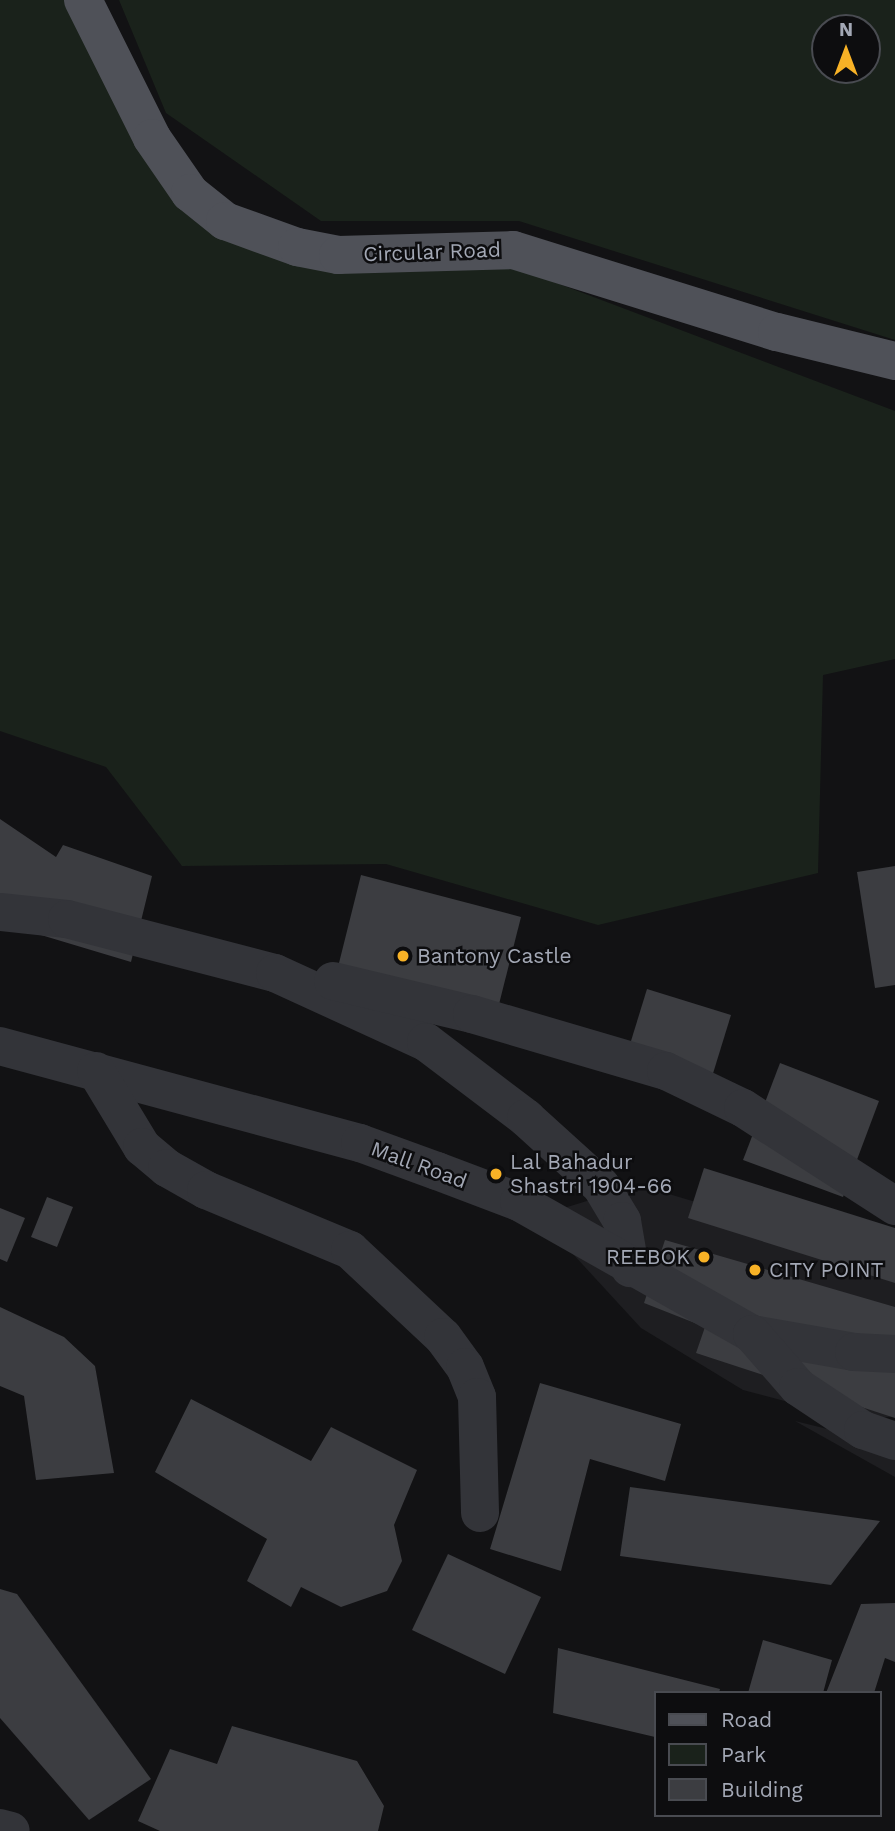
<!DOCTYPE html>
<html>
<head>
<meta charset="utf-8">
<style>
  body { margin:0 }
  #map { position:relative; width:895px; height:1831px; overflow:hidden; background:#121214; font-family:"Work Sans",sans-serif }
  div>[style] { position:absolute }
  .built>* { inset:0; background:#1e1e21 }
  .green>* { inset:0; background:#1a221b }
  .building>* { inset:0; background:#3c3d41 }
  .minor>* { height:38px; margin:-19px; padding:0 19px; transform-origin:19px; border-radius:19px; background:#333439 }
  .major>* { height:38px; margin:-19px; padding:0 19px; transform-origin:19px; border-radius:19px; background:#4f5158 }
  .dots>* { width:19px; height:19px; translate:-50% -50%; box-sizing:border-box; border:4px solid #0d0d0f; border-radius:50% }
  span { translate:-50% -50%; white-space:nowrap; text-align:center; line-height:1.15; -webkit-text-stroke:5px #0d0d0f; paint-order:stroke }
  .street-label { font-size:21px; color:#a3a8b5 }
  .poi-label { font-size:21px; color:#a3a8b5 }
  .left { translate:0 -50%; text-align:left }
  .right { translate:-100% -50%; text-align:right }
  .legend { position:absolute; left:654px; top:1691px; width:228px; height:126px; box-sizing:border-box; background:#0d0d0f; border:2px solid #494b51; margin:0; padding:9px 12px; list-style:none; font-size:21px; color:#a3a8b5 }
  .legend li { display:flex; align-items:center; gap:14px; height:35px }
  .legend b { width:35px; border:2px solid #494b51 }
  .north { position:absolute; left:811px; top:14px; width:70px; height:70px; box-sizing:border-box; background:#0d0d0f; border:2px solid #494b51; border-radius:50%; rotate:0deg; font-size:19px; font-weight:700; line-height:28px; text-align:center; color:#a3a8b5 }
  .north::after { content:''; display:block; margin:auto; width:24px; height:32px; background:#f8b226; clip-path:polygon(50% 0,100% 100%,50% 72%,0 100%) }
</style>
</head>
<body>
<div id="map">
  <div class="built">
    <div style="clip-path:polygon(639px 1185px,895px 1262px,895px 1416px,860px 1421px,743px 1390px,641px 1328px,538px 1216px)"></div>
    <div style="clip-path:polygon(795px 1421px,868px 1439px,895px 1434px,895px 1477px)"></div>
  </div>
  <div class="green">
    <div style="clip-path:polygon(0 0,79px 0,145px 149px,292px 262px,509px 265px,895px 411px,895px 659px,823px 675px,818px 873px,598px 925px,386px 864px,182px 866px,106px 767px,0 731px)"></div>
    <div style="clip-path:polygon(evenodd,119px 0,895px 0,895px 340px,519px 221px,321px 221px,166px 113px,119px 0,825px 28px,867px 28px,867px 70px,825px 70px,825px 28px)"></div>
  </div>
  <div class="building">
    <div style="clip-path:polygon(0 819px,56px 857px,63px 845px,152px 876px,131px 962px,31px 932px,0 898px)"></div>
    <div style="clip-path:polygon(895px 866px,895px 985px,875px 988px,857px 872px)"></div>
    <div style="clip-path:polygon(361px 875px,521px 917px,493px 1028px,333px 987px)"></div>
    <div style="clip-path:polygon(647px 989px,731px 1015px,707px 1093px,623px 1067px)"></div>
    <div style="clip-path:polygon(780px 1063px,879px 1101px,843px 1197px,743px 1160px)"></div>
    <div style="clip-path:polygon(704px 1168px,895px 1228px,895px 1283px,688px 1218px)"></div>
    <div style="clip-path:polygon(47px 1197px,73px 1207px,57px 1247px,31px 1237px)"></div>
    <div style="clip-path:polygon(0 1208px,25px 1218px,7px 1262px,0 1259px)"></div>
    <div style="clip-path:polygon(665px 1240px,895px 1307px,895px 1418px,696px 1353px,705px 1327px,644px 1303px)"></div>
    <div style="clip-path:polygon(0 1307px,64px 1337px,95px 1366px,114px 1473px,36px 1480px,24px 1396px,0 1386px)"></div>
    <div style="clip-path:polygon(540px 1383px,681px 1424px,665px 1481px,590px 1459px,561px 1571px,490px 1549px)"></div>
    <div style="clip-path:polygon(191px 1399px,311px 1461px,331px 1427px,417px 1470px,394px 1525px,402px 1561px,387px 1591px,341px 1607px,301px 1587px,291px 1607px,247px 1581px,267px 1539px,155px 1472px)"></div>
    <div style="clip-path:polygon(630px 1487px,880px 1521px,831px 1585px,620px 1556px)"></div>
    <div style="clip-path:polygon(448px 1554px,541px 1597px,505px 1674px,412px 1630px)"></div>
    <div style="clip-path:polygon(0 1589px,17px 1594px,151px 1779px,89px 1820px,0 1718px)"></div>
    <div style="clip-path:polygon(895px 1603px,895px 1662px,885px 1658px,874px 1693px,826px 1693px,861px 1604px)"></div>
    <div style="clip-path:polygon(763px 1640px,832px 1660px,823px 1693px,748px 1693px)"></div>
    <div style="clip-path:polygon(558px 1648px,720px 1689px,719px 1693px,655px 1693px,655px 1737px,553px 1713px)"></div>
    <div style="clip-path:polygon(232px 1726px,357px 1761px,384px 1806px,378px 1831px,160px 1831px,138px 1821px,170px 1749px,217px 1764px)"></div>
  </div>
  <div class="minor">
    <div style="left:0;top:912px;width:67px;rotate:6deg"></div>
    <div style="left:67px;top:919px;width:215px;rotate:14.6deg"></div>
    <div style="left:275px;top:973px;width:166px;rotate:24.6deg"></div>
    <div style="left:426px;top:1042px;width:126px;rotate:37.2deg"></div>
    <div style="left:526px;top:1118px;width:101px;rotate:42.2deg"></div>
    <div style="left:601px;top:1186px;width:41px;rotate:59deg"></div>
    <div style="left:622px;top:1221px;width:48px;rotate:80.3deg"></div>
    <div style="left:333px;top:981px;width:143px;rotate:13.4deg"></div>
    <div style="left:472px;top:1014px;width:202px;rotate:16.4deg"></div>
    <div style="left:666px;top:1071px;width:85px;rotate:25.7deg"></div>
    <div style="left:743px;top:1108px;width:181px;rotate:32.8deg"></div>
    <div style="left:0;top:1046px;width:373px;rotate:15.1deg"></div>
    <div style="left:360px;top:1143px;width:82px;rotate:20deg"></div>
    <div style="left:437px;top:1171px;width:88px;rotate:20.7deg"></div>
    <div style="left:519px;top:1202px;width:268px;rotate:29.5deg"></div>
    <div style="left:752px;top:1334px;width:104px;rotate:10deg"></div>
    <div style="left:854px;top:1352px;width:41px;rotate:2.8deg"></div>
    <div style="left:96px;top:1071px;width:89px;rotate:58.8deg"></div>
    <div style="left:142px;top:1147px;width:33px;rotate:40deg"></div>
    <div style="left:167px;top:1168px;width:45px;rotate:29.4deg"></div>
    <div style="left:206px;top:1190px;width:156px;rotate:22.6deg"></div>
    <div style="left:350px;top:1250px;width:127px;rotate:43.1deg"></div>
    <div style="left:443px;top:1337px;width:37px;rotate:54deg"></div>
    <div style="left:465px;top:1367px;width:32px;rotate:68deg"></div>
    <div style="left:477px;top:1397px;width:116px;rotate:88.5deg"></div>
    <div style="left:752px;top:1334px;width:70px;rotate:49deg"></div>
    <div style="left:798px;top:1387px;width:78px;rotate:33.5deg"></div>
    <div style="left:863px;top:1430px;width:34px;rotate:19deg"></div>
    <div style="left:0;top:1828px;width:11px;rotate:15deg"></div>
  </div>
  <div class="major">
    <div style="left:83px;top:0;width:154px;rotate:63.4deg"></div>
    <div style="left:152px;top:138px;width:67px;rotate:55.4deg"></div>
    <div style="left:190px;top:193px;width:45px;rotate:38.7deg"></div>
    <div style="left:225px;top:221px;width:77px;rotate:19.9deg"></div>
    <div style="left:297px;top:247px;width:42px;rotate:11deg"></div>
    <div style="left:338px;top:255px;width:175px;rotate:-1.6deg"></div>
    <div style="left:513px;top:250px;width:276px;rotate:17.3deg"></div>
    <div style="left:777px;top:332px;width:122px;rotate:13.8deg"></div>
  </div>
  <div class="dots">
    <div style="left:403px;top:956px;background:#f8b226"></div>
    <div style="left:496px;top:1174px;background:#f8b226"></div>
    <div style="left:704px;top:1257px;background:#f8b226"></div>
    <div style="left:755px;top:1270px;background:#f8b226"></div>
  </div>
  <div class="street-label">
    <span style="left:432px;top:252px;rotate:-2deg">Circular Road</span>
    <span style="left:419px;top:1165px;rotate:20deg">Mall Road</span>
  </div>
  <div class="poi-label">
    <span class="left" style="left:417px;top:956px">Bantony Castle</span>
    <span class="left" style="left:510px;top:1174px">Lal Bahadur<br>Shastri 1904-66</span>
    <span class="right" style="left:690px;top:1257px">REEBOK</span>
    <span class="left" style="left:769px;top:1270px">CITY POINT</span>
  </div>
  <ul class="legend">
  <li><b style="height:9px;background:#4f5158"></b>Road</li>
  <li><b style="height:19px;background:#1a221b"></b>Park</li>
  <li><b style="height:19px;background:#3c3d41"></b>Building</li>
  </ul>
  <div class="north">N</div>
</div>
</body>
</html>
